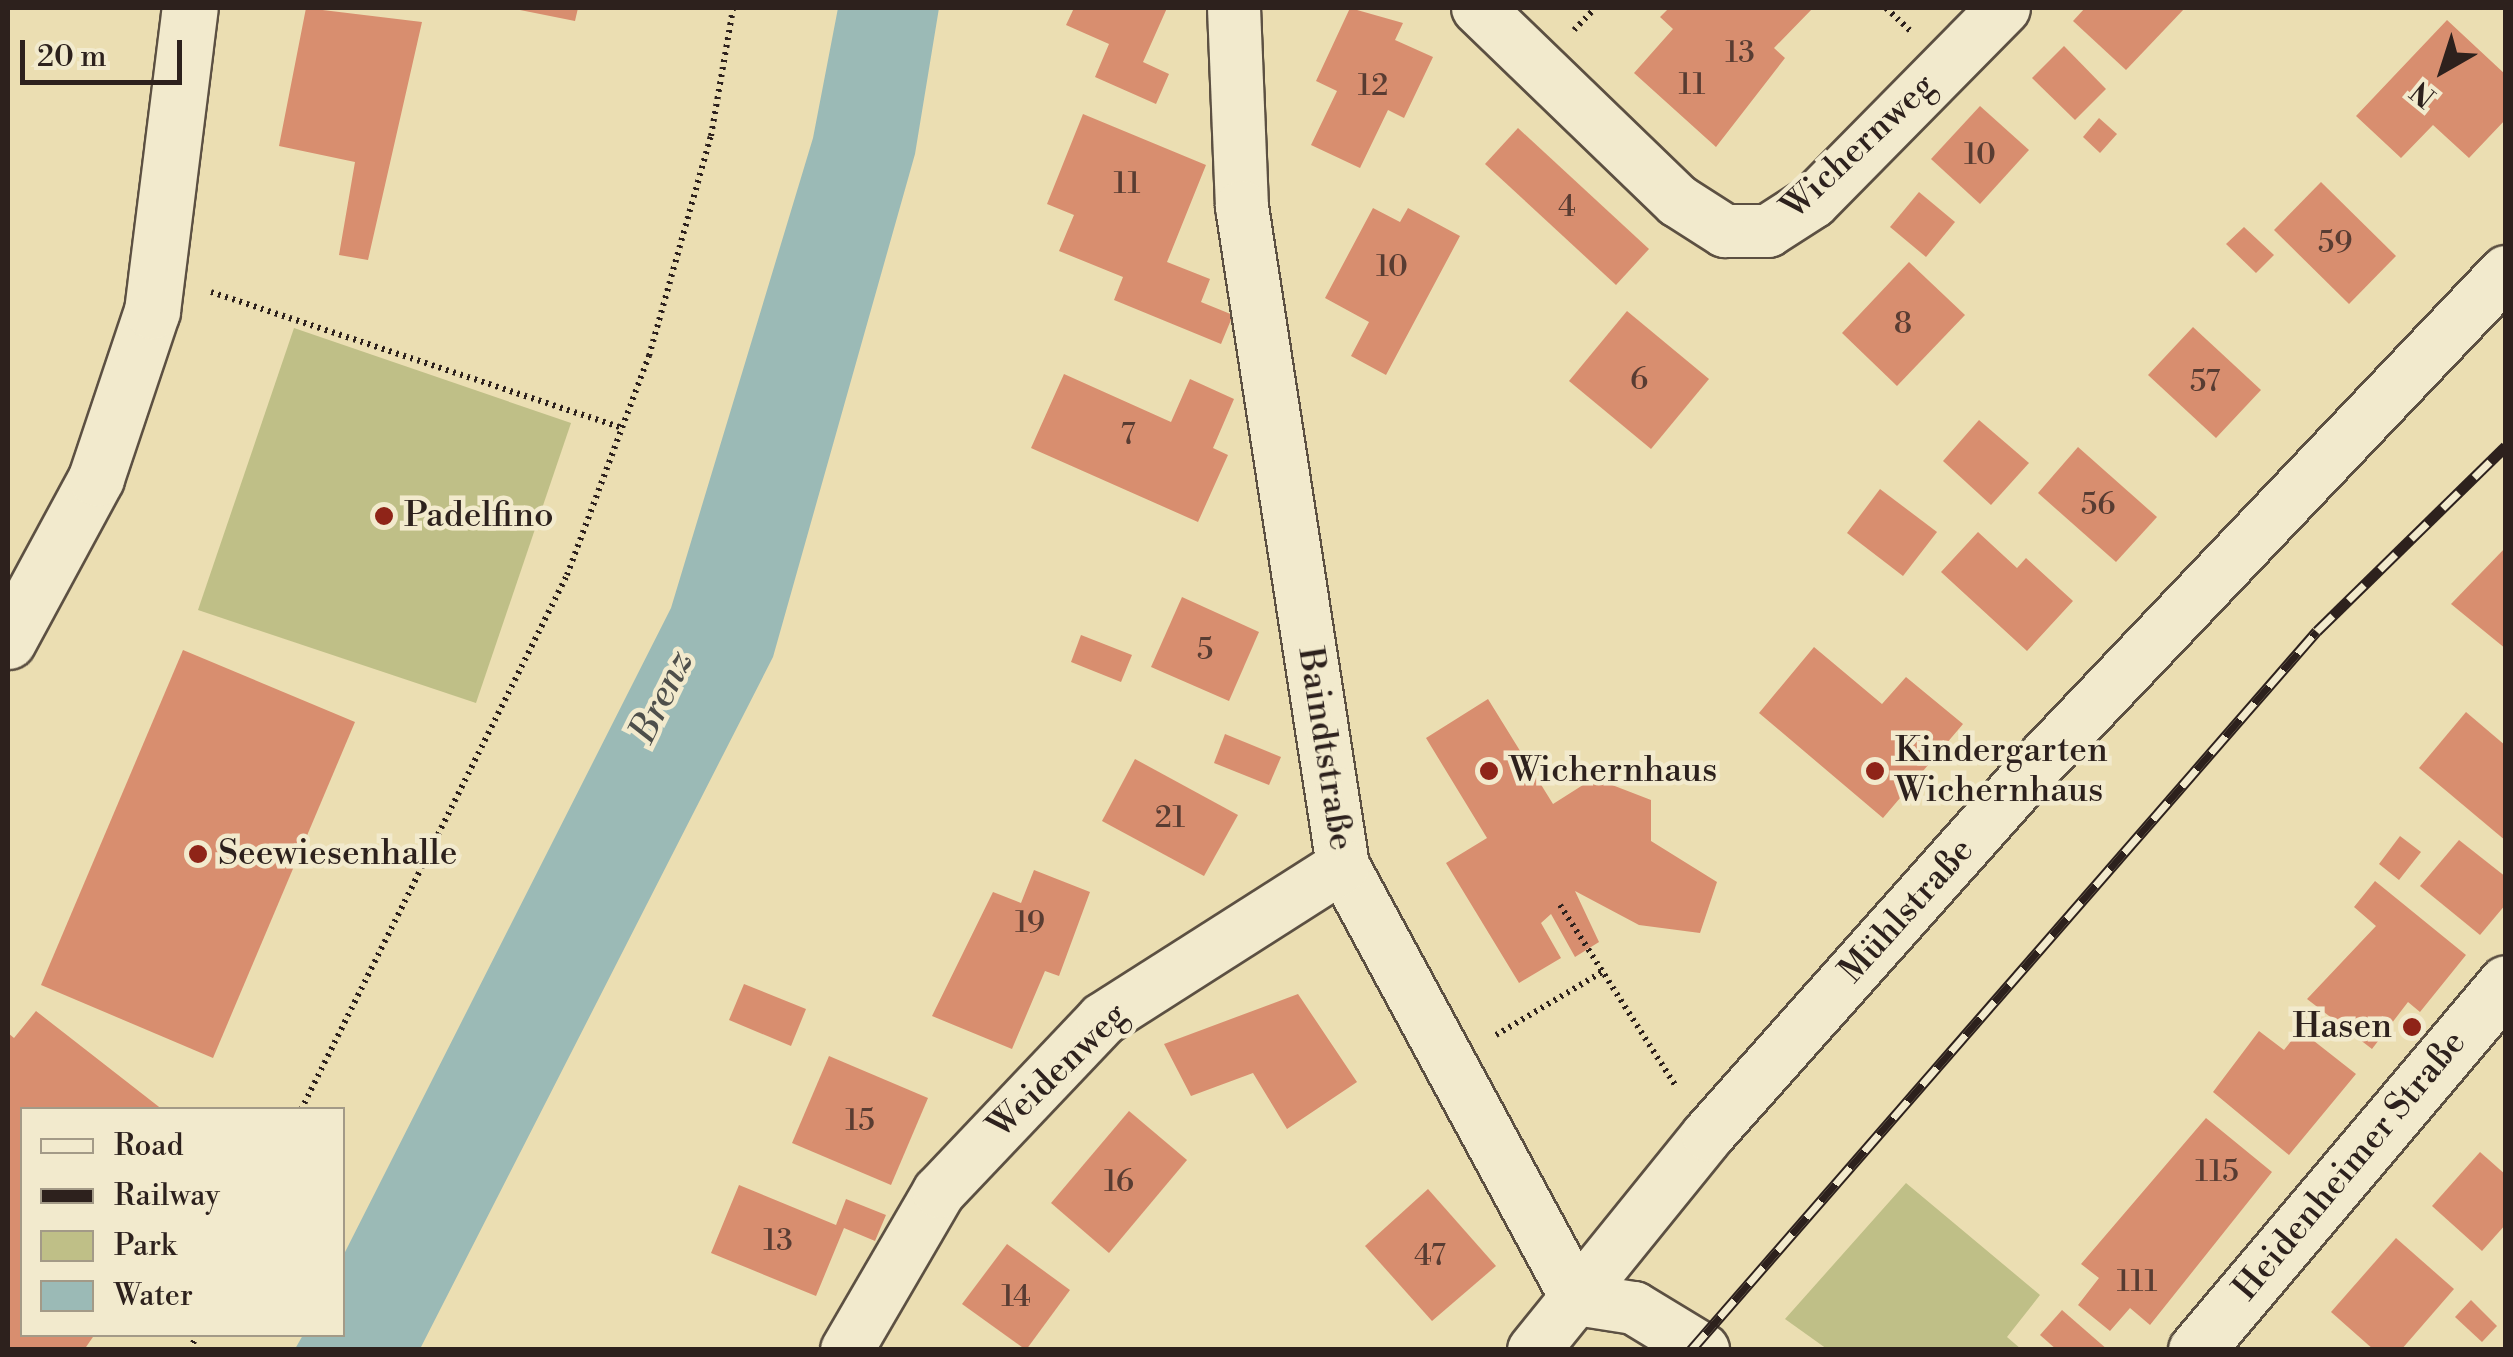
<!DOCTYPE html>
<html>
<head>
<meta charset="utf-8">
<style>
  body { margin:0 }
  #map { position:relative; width:2513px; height:1357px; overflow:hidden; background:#ebdeb2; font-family:"Libre Bodoni",serif }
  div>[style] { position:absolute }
  .green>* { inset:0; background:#bfbf87 }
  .water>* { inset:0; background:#9bbab6 }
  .building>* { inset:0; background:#d88e6f }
  .path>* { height:6px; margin-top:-3px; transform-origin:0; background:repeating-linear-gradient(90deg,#2d211d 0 2.5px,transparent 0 7.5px) }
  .roads { filter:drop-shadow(2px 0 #5c5042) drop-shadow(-2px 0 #5c5042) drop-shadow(0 2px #5c5042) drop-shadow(0 -2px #5c5042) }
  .minor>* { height:52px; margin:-26px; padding:0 26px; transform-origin:26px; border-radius:26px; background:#f2eacd }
  .tertiary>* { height:55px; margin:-27.5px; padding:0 27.5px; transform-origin:27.5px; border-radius:27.5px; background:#f2eacd }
  .rail>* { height:11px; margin-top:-5.5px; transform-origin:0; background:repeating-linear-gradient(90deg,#f2eacd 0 22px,#2d211d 0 44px); box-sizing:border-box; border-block:2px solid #2d211d }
  .dots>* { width:28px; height:28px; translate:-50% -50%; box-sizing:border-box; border:5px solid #f2eacd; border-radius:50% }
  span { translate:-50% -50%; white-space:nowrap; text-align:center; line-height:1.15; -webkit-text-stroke:9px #f2eacd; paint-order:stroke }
  .number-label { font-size:30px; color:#583c32 }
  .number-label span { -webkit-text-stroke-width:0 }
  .street-label { font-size:35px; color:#2d211d }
  .poi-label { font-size:35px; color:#2d211d }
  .left { translate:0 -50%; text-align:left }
  .right { translate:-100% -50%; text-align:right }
  .water-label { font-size:38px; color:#4e4f4b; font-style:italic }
  .frame { position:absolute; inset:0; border:10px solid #2d211d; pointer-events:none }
  .legend { position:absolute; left:20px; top:1107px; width:325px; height:230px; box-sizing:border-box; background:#f2eacd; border:2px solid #a39a87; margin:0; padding:12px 18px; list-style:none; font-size:30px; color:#2d211d }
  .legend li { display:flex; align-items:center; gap:20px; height:50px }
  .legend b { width:50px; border:2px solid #a39a87 }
  .north { position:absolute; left:2393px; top:20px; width:100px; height:100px; -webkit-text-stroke:8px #f2eacd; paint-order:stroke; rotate:219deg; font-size:28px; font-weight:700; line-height:40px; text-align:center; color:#2d211d }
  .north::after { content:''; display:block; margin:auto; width:35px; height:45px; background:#2d211d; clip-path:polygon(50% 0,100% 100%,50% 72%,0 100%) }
  .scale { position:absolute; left:20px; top:40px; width:162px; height:45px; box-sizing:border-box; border:5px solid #2d211d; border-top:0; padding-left:12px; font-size:30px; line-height:35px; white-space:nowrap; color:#2d211d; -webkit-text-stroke:8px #f2eacd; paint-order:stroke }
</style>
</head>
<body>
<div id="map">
  <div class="green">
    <div style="clip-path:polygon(294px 328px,571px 423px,476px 703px,198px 610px)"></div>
    <div style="clip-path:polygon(1906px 1183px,2040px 1295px,2007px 1337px,2021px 1349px,1827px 1349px,1785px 1319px)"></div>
  </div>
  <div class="water">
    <div style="clip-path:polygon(838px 8px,939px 8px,915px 154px,773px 657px,420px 1349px,295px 1349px,303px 1335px,342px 1334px,343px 1256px,671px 608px,813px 138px)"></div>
  </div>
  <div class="building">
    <div style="clip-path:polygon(306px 8px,422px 22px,368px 260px,339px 255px,355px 162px,279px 146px)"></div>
    <div style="clip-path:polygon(510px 8px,578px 8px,575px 21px)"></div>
    <div style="clip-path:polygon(1074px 8px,1167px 8px,1143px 62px,1169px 74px,1156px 104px,1095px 77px,1109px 44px,1066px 25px)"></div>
    <div style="clip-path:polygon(1350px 8px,1403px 23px,1395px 40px,1433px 57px,1404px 118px,1388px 110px,1360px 168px,1311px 145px,1337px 91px,1316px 81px)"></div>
    <div style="clip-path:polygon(1669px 8px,1813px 8px,1774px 48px,1785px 58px,1716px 147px,1634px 73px,1673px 29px,1660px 17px)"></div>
    <div style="clip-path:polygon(2085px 8px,2185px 8px,2126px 70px,2073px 21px)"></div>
    <div style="clip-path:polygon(2447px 20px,2506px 75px,2506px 119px,2469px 158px,2433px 125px,2401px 158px,2356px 116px)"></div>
    <div style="clip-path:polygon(2064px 46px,2106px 89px,2075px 120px,2032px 78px)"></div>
    <div style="clip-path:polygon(1980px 106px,2029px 150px,1980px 204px,1931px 159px)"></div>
    <div style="clip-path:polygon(1083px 114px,1206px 165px,1167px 262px,1210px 279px,1201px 302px,1233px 315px,1221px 344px,1114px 300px,1123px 277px,1059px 251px,1074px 215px,1047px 204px)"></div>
    <div style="clip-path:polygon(2099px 118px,2117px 134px,2100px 153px,2083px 137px)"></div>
    <div style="clip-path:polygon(1518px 128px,1649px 249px,1616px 285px,1485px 164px)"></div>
    <div style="clip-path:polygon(2321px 182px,2396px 256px,2349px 304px,2274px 230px)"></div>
    <div style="clip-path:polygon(1919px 192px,1955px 222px,1926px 257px,1890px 227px)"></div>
    <div style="clip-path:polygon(1373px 208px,1400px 222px,1408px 208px,1460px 236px,1386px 375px,1351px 356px,1369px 322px,1325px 298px)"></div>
    <div style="clip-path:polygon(2244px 227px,2274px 255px,2256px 273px,2226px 244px)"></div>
    <div style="clip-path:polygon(1909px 262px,1965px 315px,1897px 386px,1842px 333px)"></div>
    <div style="clip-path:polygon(1627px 311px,1709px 379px,1651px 449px,1569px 381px)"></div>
    <div style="clip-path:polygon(2193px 327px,2261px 390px,2216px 438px,2148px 375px)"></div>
    <div style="clip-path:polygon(1064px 374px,1171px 422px,1190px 379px,1234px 399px,1213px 448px,1228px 455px,1198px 522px,1031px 448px)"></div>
    <div style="clip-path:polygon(1979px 420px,2029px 463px,1991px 505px,1943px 461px)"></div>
    <div style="clip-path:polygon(2078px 447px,2157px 517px,2116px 562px,2038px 493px)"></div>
    <div style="clip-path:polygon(1880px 489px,1937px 532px,1903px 576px,1847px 533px)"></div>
    <div style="clip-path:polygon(1978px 532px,2017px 568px,2026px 558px,2073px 601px,2027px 651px,1941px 572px)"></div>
    <div style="clip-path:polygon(2506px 547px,2506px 649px,2451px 604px)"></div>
    <div style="clip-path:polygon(1182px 597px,1259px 632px,1229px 701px,1151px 667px)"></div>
    <div style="clip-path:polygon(1081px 635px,1132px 655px,1121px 682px,1071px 662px)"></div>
    <div style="clip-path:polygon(1814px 647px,1882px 704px,1906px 677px,1963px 724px,1883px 818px,1759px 713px)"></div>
    <div style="clip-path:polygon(183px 650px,355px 722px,213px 1058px,41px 985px)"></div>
    <div style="clip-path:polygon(1488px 699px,1553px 804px,1594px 778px,1651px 800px,1651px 841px,1717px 882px,1700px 933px,1639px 925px,1575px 891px,1599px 942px,1575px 957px,1551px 914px,1541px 923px,1561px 958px,1519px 983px,1446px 863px,1487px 838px,1426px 738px)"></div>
    <div style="clip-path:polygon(2466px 712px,2506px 746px,2506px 841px,2419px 768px)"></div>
    <div style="clip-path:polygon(1225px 734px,1281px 757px,1269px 785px,1214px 763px)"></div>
    <div style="clip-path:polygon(1135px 759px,1238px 815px,1204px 876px,1102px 821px)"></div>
    <div style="clip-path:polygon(2400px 836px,2421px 852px,2399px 880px,2379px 864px)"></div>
    <div style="clip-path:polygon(2459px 840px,2506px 877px,2506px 904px,2480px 935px,2420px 886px)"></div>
    <div style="clip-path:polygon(1034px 870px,1090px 892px,1059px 976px,1045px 971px,1012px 1049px,932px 1016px,993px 892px,1021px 903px)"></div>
    <div style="clip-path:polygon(2375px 881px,2466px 955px,2420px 1012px,2408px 1002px,2372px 1049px,2307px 999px,2376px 926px,2354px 907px)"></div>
    <div style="clip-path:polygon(744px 984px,806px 1009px,791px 1046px,729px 1020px)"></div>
    <div style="clip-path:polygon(1298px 994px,1357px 1082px,1287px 1129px,1253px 1073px,1191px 1096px,1164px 1044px)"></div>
    <div style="clip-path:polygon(36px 1011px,163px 1110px,22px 1110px,22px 1334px,95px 1334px,84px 1350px,8px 1350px,8px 1033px,14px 1038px)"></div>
    <div style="clip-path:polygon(2300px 1030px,2356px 1074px,2289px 1155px,2213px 1092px,2259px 1031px,2284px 1050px)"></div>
    <div style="clip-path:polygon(829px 1056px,928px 1098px,891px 1185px,792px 1143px)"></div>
    <div style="clip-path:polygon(1129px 1111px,1187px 1160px,1109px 1253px,1051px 1203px)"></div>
    <div style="clip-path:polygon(2206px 1118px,2272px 1172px,2150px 1325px,2130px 1308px,2110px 1331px,2078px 1305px,2099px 1278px,2081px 1264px)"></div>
    <div style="clip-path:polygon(2480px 1152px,2506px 1175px,2506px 1224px,2482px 1251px,2432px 1206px)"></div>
    <div style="clip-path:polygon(739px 1185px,836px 1225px,846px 1199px,886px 1215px,875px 1241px,844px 1228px,816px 1296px,711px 1253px)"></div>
    <div style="clip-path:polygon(1428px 1189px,1496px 1266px,1432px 1321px,1365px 1246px)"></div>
    <div style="clip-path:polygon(2396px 1238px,2454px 1289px,2401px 1350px,2374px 1350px,2331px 1312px)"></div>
    <div style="clip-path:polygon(1007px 1244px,1070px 1290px,1026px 1350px,962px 1304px)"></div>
    <div style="clip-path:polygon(2471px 1300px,2497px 1326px,2482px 1342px,2455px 1317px)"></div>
    <div style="clip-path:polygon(2062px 1310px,2108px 1350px,2057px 1350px,2040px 1335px)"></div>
  </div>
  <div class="path">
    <div style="left:1886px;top:8px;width:34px;rotate:43deg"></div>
    <div style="left:1574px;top:30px;width:30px;rotate:-46deg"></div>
    <div style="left:211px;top:292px;width:433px;rotate:18.3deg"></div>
    <div style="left:1560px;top:905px;width:217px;rotate:57.4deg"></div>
    <div style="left:1496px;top:1035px;width:123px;rotate:-30.7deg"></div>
    <div style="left:301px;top:1110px;width:597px;rotate:-63.56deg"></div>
    <div style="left:567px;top:575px;width:234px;rotate:-69.5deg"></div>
    <div style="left:649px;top:356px;width:229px;rotate:-74.3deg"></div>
    <div style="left:711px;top:136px;width:130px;rotate:-80.2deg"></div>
    <div style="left:190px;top:1350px;width:17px;rotate:-66deg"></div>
  </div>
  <div class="roads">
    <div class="minor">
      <div style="left:1234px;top:8px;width:199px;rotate:87.7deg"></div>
      <div style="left:1242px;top:207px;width:667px;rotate:81.29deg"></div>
      <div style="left:1343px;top:866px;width:492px;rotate:61.6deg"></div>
      <div style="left:1478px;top:8px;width:278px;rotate:44deg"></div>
      <div style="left:1678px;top:201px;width:56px;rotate:32.6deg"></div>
      <div style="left:1725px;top:231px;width:43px"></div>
      <div style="left:1768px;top:231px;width:54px;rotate:-32.8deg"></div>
      <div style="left:1813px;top:202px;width:272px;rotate:-45.4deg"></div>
      <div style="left:1577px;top:1299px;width:58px;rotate:9deg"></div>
      <div style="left:1634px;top:1308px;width:81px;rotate:31.3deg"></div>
      <div style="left:847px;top:1350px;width:183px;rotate:-59.8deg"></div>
      <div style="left:939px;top:1192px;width:238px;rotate:-46.5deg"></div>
      <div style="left:1103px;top:1019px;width:285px;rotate:-32.5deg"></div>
      <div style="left:1534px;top:1350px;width:277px;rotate:-51deg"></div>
      <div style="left:1708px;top:1135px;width:501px;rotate:-48.32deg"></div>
      <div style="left:2041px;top:761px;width:675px;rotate:-46.44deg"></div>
    </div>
    <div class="tertiary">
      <div style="left:8px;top:641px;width:185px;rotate:-61.6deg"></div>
      <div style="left:96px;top:478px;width:176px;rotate:-71.5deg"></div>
      <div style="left:152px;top:311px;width:305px;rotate:-82.9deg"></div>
      <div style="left:2196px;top:1350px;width:480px;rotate:-49.8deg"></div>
    </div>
  </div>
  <div class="rail">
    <div style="left:1691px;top:1350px;width:953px;rotate:-48.96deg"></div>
    <div style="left:2317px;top:631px;width:264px;rotate:-44.4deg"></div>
  </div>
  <div class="dots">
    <div style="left:384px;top:516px;background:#8f2418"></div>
    <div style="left:1489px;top:771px;background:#8f2418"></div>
    <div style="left:1875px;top:771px;background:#8f2418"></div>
    <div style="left:198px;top:854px;background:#8f2418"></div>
    <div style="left:2412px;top:1027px;background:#8f2418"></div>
  </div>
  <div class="number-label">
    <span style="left:1740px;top:53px">13</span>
    <span style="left:1692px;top:85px">11</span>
    <span style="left:1373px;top:86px">12</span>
    <span style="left:1980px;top:155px">10</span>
    <span style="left:1127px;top:184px">11</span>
    <span style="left:1567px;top:207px">4</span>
    <span style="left:2335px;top:243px">59</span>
    <span style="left:1392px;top:267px">10</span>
    <span style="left:1903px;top:324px">8</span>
    <span style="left:1639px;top:380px">6</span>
    <span style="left:2205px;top:382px">57</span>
    <span style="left:1128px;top:435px">7</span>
    <span style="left:2098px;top:505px">56</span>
    <span style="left:1205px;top:650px">5</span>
    <span style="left:1170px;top:818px">21</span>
    <span style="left:1030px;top:923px">19</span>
    <span style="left:860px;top:1121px">15</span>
    <span style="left:2217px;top:1172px">115</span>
    <span style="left:1119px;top:1182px">16</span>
    <span style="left:778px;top:1241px">13</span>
    <span style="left:1430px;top:1256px">47</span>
    <span style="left:2137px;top:1282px">111</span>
    <span style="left:1016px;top:1297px">14</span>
  </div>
  <div class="street-label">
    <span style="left:1859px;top:147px;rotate:-43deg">Wichernweg</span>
    <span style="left:1325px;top:749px;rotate:81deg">Baindtstraße</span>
    <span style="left:1907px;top:911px;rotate:-48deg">Mühlstraße</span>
    <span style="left:1058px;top:1071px;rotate:-44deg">Weidenweg</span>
    <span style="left:2350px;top:1166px;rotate:-50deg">Heidenheimer Straße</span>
  </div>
  <div class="poi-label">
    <span class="left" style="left:404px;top:516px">Padelfino</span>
    <span class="left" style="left:1895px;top:771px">Kindergarten<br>Wichernhaus</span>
    <span class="left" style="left:1509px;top:771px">Wichernhaus</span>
    <span class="left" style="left:218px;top:854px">Seewiesenhalle</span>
    <span class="right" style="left:2392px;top:1027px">Hasen</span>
  </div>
  <div class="water-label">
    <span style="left:662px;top:697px;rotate:-64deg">Brenz</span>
  </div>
  <div class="frame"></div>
  <ul class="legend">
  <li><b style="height:12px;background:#f2eacd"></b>Road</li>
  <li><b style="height:12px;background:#2d211d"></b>Railway</li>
  <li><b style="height:28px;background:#bfbf87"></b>Park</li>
  <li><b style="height:28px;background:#9bbab6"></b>Water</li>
  </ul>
  <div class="north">N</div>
  <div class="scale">20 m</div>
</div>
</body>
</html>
